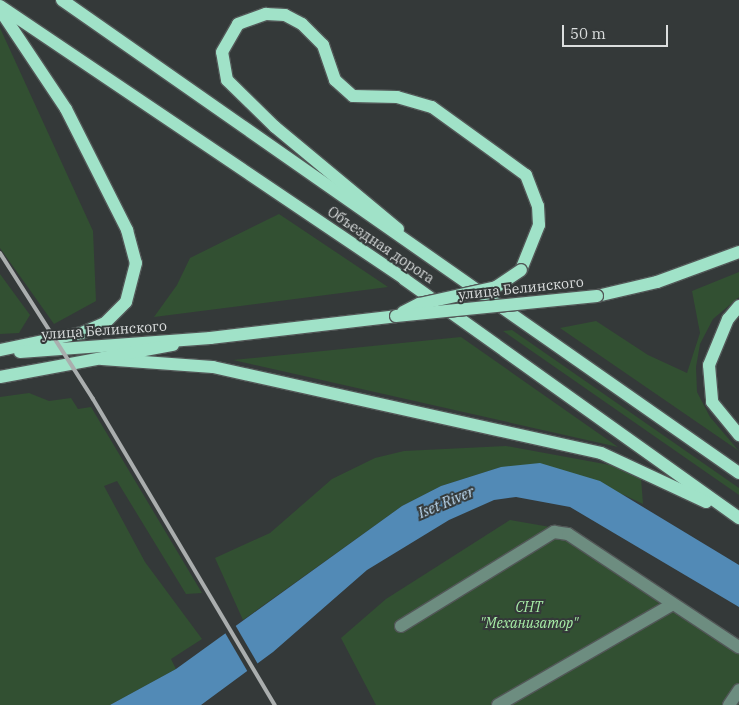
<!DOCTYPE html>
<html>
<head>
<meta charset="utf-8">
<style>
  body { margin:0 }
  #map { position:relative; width:739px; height:705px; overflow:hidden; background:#343939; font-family:"IBM Plex Serif",serif }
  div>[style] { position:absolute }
  .green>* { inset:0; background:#325032 }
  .water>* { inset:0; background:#528ab6 }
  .pier>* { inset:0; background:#343939 }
  .roads { filter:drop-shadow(1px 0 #525757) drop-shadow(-1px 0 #525757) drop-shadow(0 1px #525757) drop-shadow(0 -1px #525757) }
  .minor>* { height:12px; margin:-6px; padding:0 6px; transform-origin:6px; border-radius:6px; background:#6d8d80 }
  .major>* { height:12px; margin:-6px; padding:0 6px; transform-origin:6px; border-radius:6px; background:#a0e2c8 }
  .rail>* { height:4px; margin:-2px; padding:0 2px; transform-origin:2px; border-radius:2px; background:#aaaeae }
  .bridges { filter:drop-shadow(1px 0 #525757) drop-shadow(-1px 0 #525757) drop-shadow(0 1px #525757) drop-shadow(0 -1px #525757) }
  .major-bridge>* { height:12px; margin:-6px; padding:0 6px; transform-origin:6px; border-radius:6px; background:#a0e2c8 }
  span { translate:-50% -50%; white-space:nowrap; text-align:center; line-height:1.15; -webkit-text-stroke:4px #343939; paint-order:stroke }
  .street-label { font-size:14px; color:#dbdede }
  .park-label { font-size:14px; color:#a9efa8; font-style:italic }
  .water-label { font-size:15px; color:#c3e2fb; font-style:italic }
  .scale { position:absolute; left:562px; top:25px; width:106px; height:22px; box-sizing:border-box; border:2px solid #dbdede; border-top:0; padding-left:6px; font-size:15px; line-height:18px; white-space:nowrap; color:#dbdede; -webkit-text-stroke:4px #343939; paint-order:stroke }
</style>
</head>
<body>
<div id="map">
  <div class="green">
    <div style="clip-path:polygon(0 28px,93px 231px,96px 301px,54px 324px,0 248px)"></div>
    <div style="clip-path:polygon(279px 214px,388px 287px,154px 317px,177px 285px,190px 258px)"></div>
    <div style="clip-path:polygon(739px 272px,739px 297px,713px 319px,700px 344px,696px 367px,697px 392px,710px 417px,739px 451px,560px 328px,596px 321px,648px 355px,687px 373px,700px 333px,692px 291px)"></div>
    <div style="clip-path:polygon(0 274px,30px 315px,19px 333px,0 334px)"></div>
    <div style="clip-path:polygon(512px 330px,739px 488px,739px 495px,503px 331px)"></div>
    <div style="clip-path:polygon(461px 337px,618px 447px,233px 360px)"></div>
    <div style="clip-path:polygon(29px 393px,49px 401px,71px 398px,78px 409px,91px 407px,202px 593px,186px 594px,117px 481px,104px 486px,145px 562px,202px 639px,171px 659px,176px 669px,110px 705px,0 705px,0 397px)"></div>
    <div style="clip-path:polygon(506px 446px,610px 465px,641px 478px,643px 504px,624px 495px,501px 467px,441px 486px,402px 506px,243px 620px,215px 558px,270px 533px,332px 479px,375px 458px,404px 451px)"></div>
    <div style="clip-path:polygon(510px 520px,573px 531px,739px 643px,739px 705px,376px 705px,341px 638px,386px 599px)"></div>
  </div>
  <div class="water">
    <div style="clip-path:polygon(540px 463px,600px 481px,739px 565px,739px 607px,570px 507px,516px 497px,494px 500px,449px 520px,367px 570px,273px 652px,201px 705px,110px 705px,176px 669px,402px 506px,441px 486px,501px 467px)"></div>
  </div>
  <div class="pier">
    <div style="clip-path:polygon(234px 623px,259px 666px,249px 674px,224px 631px)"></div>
  </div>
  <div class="roads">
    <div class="minor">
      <div style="left:401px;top:626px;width:180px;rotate:-31.6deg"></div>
      <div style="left:554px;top:532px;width:14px;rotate:8deg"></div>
      <div style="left:568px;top:534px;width:205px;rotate:33.5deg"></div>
      <div style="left:498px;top:705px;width:202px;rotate:-30deg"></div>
      <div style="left:729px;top:705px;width:18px;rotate:-56deg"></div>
    </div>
    <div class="major">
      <div style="left:62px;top:0;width:826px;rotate:34.94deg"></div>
      <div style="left:0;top:6px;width:488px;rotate:34deg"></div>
      <div style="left:404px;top:279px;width:412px;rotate:35.5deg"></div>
      <div style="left:0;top:10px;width:119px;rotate:56.3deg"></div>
      <div style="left:66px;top:109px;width:136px;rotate:63.2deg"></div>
      <div style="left:127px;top:230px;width:34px;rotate:75deg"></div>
      <div style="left:136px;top:263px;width:40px;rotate:104.4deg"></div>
      <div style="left:126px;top:302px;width:30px;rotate:135deg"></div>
      <div style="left:105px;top:323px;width:26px;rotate:157deg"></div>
      <div style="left:81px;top:333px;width:83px;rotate:168.1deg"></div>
      <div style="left:398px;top:229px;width:160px;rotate:-140.3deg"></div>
      <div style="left:275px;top:127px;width:67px;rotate:-135.6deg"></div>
      <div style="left:227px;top:80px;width:28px;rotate:-100deg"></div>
      <div style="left:222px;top:52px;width:32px;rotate:-60deg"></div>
      <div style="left:238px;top:24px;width:30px;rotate:-20deg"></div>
      <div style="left:266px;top:14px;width:19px;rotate:3deg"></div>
      <div style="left:285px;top:15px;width:19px;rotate:28deg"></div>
      <div style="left:302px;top:24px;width:30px;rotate:45deg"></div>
      <div style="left:323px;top:45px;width:37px;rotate:71deg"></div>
      <div style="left:335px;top:80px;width:24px;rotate:42deg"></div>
      <div style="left:353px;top:96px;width:44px;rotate:1.3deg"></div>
      <div style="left:397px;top:97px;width:36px;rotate:16deg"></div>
      <div style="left:432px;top:107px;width:116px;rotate:35.9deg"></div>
      <div style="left:526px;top:175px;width:33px;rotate:69deg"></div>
      <div style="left:538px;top:206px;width:19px;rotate:87deg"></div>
      <div style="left:539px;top:225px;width:48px;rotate:111.8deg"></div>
      <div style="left:597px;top:296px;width:62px;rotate:-13.1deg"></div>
      <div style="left:657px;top:282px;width:87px;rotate:-20.1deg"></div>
      <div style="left:739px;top:306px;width:17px;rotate:130deg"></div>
      <div style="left:728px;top:319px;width:50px;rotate:112.4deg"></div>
      <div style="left:709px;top:365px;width:37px;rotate:85deg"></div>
      <div style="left:712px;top:402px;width:43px;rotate:50.7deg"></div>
      <div style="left:20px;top:352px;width:191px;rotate:-4.2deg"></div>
      <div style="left:210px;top:338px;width:187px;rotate:-6.7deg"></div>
      <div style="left:102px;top:359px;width:111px;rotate:4.1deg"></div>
      <div style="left:213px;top:367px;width:397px;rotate:12.5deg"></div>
      <div style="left:601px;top:453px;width:116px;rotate:25deg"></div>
      <div style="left:0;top:377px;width:176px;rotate:-10.5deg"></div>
    </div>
  </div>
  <div class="rail">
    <div style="left:0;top:253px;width:173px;rotate:57.5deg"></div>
    <div style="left:93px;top:399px;width:356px;rotate:59.3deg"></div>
  </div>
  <div class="bridges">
    <div class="major-bridge">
      <div style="left:403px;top:312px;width:18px;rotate:-27deg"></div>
      <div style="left:419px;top:304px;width:79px;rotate:-12.4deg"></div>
      <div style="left:496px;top:287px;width:30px;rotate:-34deg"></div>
      <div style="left:396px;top:316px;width:202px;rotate:-5.7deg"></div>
    </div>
  </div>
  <div class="street-label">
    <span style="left:381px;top:245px;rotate:34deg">Объездная дорога</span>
    <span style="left:521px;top:288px;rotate:-6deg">улица Белинского</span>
    <span style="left:104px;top:330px;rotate:-4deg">улица Белинского</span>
  </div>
  <div class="park-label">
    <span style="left:529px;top:615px">СНТ<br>"Механизатор"</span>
  </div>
  <div class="water-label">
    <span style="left:446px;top:502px;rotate:-23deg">Iset River</span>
  </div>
  <div class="scale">50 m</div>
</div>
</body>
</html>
